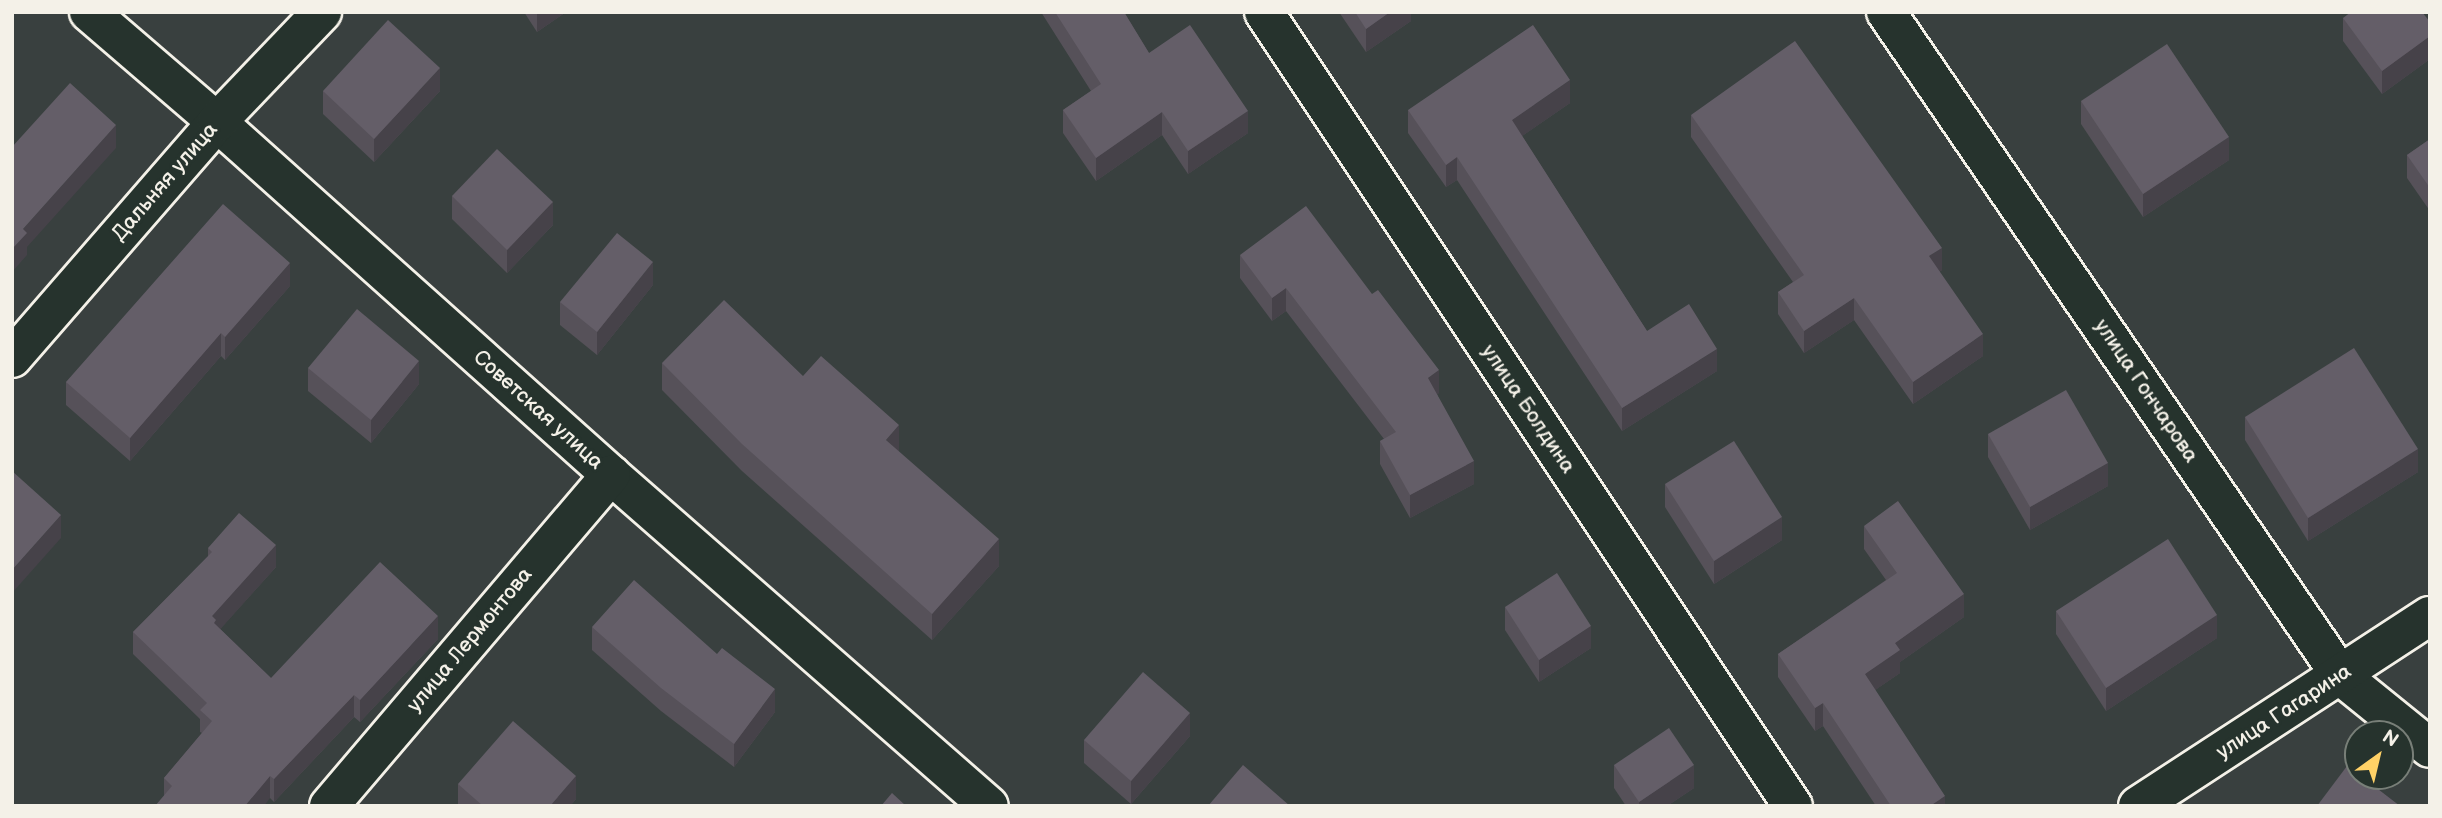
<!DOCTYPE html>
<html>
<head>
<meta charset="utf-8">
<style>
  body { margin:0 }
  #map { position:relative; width:2442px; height:818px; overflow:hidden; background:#39403f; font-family:"Balsamiq Sans",sans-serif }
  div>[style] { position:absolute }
  .roads { filter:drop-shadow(2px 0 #f4f1e8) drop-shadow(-2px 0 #f4f1e8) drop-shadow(0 2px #f4f1e8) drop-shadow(0 -2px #f4f1e8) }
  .minor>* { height:38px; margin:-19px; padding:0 19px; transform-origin:19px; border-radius:19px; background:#26332d }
  .secondary>* { height:38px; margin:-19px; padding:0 19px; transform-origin:19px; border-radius:19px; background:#26332d }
  .wall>* { inset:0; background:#565159 }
  .shaded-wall>* { inset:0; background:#464249 }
  .building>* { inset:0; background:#645e68 }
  span { translate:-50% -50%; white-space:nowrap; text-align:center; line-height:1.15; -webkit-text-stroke:6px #26332d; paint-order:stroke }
  .street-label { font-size:21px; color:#f4f1e8 }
  .frame { position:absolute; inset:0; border:14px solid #f4f1e8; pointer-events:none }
  .north { position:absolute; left:2344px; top:720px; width:70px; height:70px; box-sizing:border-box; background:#26332d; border:2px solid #787f78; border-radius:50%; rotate:34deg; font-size:19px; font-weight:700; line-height:28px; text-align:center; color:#f4f1e8 }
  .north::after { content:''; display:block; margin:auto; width:24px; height:32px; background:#ffd166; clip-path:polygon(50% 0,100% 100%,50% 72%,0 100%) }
</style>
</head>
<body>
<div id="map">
  <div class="roads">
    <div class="minor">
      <div style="left:89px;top:12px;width:169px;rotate:40.7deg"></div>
      <div style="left:217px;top:122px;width:529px;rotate:41.86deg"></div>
      <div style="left:611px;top:475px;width:502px;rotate:41.21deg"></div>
      <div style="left:1264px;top:12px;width:954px;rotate:56.33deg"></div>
      <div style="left:1886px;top:12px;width:805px;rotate:55.58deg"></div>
      <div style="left:2341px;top:676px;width:114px;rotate:39deg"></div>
      <div style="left:12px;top:358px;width:313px;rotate:-49deg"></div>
      <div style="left:217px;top:122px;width:152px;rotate:-46.3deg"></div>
      <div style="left:329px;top:806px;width:435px;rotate:-49.6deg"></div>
    </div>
    <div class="secondary">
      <div style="left:2138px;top:806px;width:348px;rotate:-33.1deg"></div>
    </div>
  </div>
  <div class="wall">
    <div style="clip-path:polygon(524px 12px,566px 12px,537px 32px)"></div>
    <div style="clip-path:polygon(1041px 12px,1124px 12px,1149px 53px,1248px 133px,1188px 174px,1162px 135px,1096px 181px,1063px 133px,1063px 110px,1091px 91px)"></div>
    <div style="clip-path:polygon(1339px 12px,1411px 12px,1411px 21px,1366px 52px)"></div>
    <div style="clip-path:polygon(2343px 18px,2430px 22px,2430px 59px,2382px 94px,2343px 41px)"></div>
    <div style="clip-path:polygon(323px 91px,440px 91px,374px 162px,323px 114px)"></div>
    <div style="clip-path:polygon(2081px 101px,2229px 160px,2143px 217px,2081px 124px)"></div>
    <div style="clip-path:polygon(1570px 103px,1522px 136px,1647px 331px,1717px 371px,1622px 431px,1457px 180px,1446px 187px,1408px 133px,1408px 110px)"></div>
    <div style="clip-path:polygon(1691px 115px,1942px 270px,1939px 272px,1983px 356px,1913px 404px,1854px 320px,1804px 353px,1778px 314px,1778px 292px,1793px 282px,1691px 137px)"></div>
    <div style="clip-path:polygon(2430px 139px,2430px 211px,2407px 178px,2407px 155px)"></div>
    <div style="clip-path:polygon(452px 196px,553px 225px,507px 273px,452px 219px)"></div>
    <div style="clip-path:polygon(1240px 255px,1439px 393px,1437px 394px,1474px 484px,1410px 518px,1380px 464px,1380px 441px,1384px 439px,1286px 311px,1272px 321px,1240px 278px)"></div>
    <div style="clip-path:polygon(653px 285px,597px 355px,560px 325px,560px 302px)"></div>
    <div style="clip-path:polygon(290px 286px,225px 360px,221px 356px,130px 461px,66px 405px,66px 382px)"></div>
    <div style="clip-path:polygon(662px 363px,803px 376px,999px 566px,932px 640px,742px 471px,662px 390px)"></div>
    <div style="clip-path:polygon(308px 368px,419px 384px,371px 443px,308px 391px)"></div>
    <div style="clip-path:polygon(2245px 417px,2418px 472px,2308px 541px,2245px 440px)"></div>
    <div style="clip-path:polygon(1988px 434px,2108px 486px,2030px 530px,1988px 457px)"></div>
    <div style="clip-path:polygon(1665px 484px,1782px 540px,1714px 584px,1665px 507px)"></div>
    <div style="clip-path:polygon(1864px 526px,1964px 617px,1900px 662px,1900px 673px,1875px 690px,1945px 806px,1876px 806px,1823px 726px,1815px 731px,1778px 677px,1778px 654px,1886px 580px,1864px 549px)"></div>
    <div style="clip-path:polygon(208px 548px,276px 567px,220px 629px,271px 678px,438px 639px,360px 722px,354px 717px,274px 802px,270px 798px,164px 796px,164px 778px,202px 733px,200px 732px,200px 719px,133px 654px,133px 632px,208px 557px)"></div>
    <div style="clip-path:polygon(1505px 607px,1591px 648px,1539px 682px,1505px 630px)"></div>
    <div style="clip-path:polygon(2056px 611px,2217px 638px,2106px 711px,2056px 634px)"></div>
    <div style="clip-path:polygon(592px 627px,775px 712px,734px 767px,661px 711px,592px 650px)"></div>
    <div style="clip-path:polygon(1190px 736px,1131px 804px,1084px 763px,1084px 740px)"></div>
    <div style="clip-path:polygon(1614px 765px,1694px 788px,1667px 806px,1626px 806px,1614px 788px)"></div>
    <div style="clip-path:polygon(458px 784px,576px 799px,570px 806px,458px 806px)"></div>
  </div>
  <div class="shaded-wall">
    <div style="clip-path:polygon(537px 12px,566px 12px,537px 32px)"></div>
    <div style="clip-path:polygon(1390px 12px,1411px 12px,1411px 21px,1366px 52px,1366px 29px)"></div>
    <div style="clip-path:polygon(2430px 36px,2430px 59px,2382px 94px,2382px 71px)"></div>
    <div style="clip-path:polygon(440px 68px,440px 91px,374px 162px,374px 139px)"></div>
    <div style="clip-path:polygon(1570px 80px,1570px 103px,1512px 143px,1512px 120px)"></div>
    <div style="clip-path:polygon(1248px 111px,1248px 133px,1188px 174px,1188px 151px)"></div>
    <div style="clip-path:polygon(1162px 112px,1162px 135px,1096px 181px,1096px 158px)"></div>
    <div style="clip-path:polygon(116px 125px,116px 148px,27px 247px,27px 255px,12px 272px,12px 249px,23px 229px)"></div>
    <div style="clip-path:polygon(2229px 137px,2229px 160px,2143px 217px,2143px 194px)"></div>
    <div style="clip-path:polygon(1457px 157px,1457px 180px,1446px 187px,1446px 165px)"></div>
    <div style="clip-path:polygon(553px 202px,553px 225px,507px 273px,507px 250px)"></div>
    <div style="clip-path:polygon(1942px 248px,1942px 270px,1929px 278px,1929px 256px)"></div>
    <div style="clip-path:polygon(653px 262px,653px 285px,597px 355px,597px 332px)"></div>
    <div style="clip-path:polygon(290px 263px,290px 286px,225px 360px,225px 337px)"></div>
    <div style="clip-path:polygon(1286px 288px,1286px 311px,1272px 321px,1272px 298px)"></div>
    <div style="clip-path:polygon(1854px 298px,1854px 320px,1804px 353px,1804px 331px)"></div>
    <div style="clip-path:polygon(221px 333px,221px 356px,130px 461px,130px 438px)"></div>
    <div style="clip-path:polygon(1983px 334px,1983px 356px,1913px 404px,1913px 382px)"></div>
    <div style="clip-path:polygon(1717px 349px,1717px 371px,1622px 431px,1622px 408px)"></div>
    <div style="clip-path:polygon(419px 361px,419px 384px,371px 443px,371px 420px)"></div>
    <div style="clip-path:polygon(1439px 370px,1439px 393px,1428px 401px,1428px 378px)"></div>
    <div style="clip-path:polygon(899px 425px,899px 452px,886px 440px)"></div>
    <div style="clip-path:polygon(2418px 449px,2418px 472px,2308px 541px,2308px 518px)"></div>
    <div style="clip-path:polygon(1474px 461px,1474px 484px,1410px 518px,1410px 495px)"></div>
    <div style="clip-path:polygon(2108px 463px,2108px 486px,2030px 530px,2030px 507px)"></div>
    <div style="clip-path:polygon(61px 515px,61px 538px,12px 593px,12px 570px)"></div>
    <div style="clip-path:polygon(1782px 517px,1782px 540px,1714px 584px,1714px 561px)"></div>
    <div style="clip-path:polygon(999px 539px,999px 566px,932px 640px,932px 614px)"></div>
    <div style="clip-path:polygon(276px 545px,276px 567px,216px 634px,212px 616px)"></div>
    <div style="clip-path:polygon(1964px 594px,1964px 617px,1900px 662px,1900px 673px,1865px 697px,1865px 674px,1895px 643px)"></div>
    <div style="clip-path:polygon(2217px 615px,2217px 638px,2106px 711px,2106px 688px)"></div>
    <div style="clip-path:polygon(438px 616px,438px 639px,360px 722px,360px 700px)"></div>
    <div style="clip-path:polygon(1591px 626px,1591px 648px,1539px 682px,1539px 660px)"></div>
    <div style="clip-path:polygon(775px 689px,775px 712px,734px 767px,734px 744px)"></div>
    <div style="clip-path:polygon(354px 695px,354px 717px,274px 802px,274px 779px)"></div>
    <div style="clip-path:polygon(1823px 703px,1823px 726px,1815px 731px,1815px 708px)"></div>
    <div style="clip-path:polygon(1190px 713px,1190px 736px,1131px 804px,1131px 781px)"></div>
    <div style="clip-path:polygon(1694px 765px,1694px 788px,1667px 806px,1639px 806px,1639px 802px)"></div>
    <div style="clip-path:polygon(270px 776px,270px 798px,264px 806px,245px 806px)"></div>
    <div style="clip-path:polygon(576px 776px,576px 799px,570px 806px,550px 806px)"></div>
    <div style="clip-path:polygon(1945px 796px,1945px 806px,1930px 806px)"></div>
  </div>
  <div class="building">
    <div style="clip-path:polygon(1055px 12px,1124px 12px,1149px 53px,1190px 25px,1248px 111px,1188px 151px,1162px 112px,1096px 158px,1063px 110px,1101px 84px)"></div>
    <div style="clip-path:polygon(1355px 12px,1390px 12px,1366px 29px)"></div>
    <div style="clip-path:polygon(2351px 12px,2422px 12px,2430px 22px,2430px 36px,2382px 71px,2343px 18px)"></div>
    <div style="clip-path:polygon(388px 20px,440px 68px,374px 139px,323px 91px)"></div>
    <div style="clip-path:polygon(1533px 25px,1570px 80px,1512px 120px,1647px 331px,1689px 304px,1717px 349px,1622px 408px,1457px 157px,1446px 165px,1408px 110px)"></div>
    <div style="clip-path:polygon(1795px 41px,1942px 248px,1929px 256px,1983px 334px,1913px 382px,1854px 298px,1804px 331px,1778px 292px,1804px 275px,1691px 115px)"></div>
    <div style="clip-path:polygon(2167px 44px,2229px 137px,2143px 194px,2081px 101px)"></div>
    <div style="clip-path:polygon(70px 83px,116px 125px,23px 229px,27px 233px,12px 249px,12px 147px)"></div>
    <div style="clip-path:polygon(2430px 139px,2430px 188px,2407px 155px)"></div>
    <div style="clip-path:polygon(497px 149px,553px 202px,507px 250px,452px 196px)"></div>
    <div style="clip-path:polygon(223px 204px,290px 263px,225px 337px,221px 333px,130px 438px,66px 382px)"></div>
    <div style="clip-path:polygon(1306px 206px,1372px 294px,1378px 290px,1439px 370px,1428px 378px,1474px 461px,1410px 495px,1380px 441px,1396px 432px,1286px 288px,1272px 298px,1240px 255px)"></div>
    <div style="clip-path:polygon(617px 233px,653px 262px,597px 332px,560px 302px)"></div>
    <div style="clip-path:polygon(724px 300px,803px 376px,821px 356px,899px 425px,886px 440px,999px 539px,932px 614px,742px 444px,662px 363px)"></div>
    <div style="clip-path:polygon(357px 309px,419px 361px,371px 420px,308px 368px)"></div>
    <div style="clip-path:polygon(2354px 348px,2418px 449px,2308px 518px,2245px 417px)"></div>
    <div style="clip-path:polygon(2066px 390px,2108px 463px,2030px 507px,1988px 434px)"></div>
    <div style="clip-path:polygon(1734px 441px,1782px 517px,1714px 561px,1665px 484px)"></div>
    <div style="clip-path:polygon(12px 471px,61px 515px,12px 570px)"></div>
    <div style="clip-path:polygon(1898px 501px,1964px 594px,1895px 643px,1900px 650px,1865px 674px,1945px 796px,1930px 806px,1891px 806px,1823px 703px,1815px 708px,1778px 654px,1897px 573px,1864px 526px)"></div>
    <div style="clip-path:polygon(239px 513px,276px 545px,212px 616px,216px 620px,214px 623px,271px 678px,380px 562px,438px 616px,360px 700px,354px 695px,274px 779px,270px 776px,245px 806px,155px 806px,172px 786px,164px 778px,212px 721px,200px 710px,207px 703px,133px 632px,212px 552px,208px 548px)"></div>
    <div style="clip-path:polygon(2168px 539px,2217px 615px,2106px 688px,2056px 611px)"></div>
    <div style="clip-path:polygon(1557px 573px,1591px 626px,1539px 660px,1505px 607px)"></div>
    <div style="clip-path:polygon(634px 580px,717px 654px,722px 648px,775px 689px,734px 744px,661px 688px,592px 627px)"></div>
    <div style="clip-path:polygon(1143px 672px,1190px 713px,1131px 781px,1084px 740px)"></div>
    <div style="clip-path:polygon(513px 721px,576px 776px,550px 806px,483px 806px,458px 784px)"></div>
    <div style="clip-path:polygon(1669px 728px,1694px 765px,1639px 802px,1614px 765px)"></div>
    <div style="clip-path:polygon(1243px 765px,1290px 806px,1208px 806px)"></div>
    <div style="clip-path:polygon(2347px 766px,2358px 774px,2358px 776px,2361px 776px,2400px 806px,2317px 806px)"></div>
    <div style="clip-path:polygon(892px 793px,906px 806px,881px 806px)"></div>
  </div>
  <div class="street-label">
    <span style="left:165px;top:182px;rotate:-49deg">Дальняя улица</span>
    <span style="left:2146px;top:391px;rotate:56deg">улица Гончарова</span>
    <span style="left:1528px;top:409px;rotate:56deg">улица Болдина</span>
    <span style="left:538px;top:410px;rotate:42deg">Советская улица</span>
    <span style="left:470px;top:640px;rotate:-50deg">улица Лермонтова</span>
    <span style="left:2284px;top:712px;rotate:-33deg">улица Гагарина</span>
  </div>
  <div class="frame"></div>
  <div class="north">N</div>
</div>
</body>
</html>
